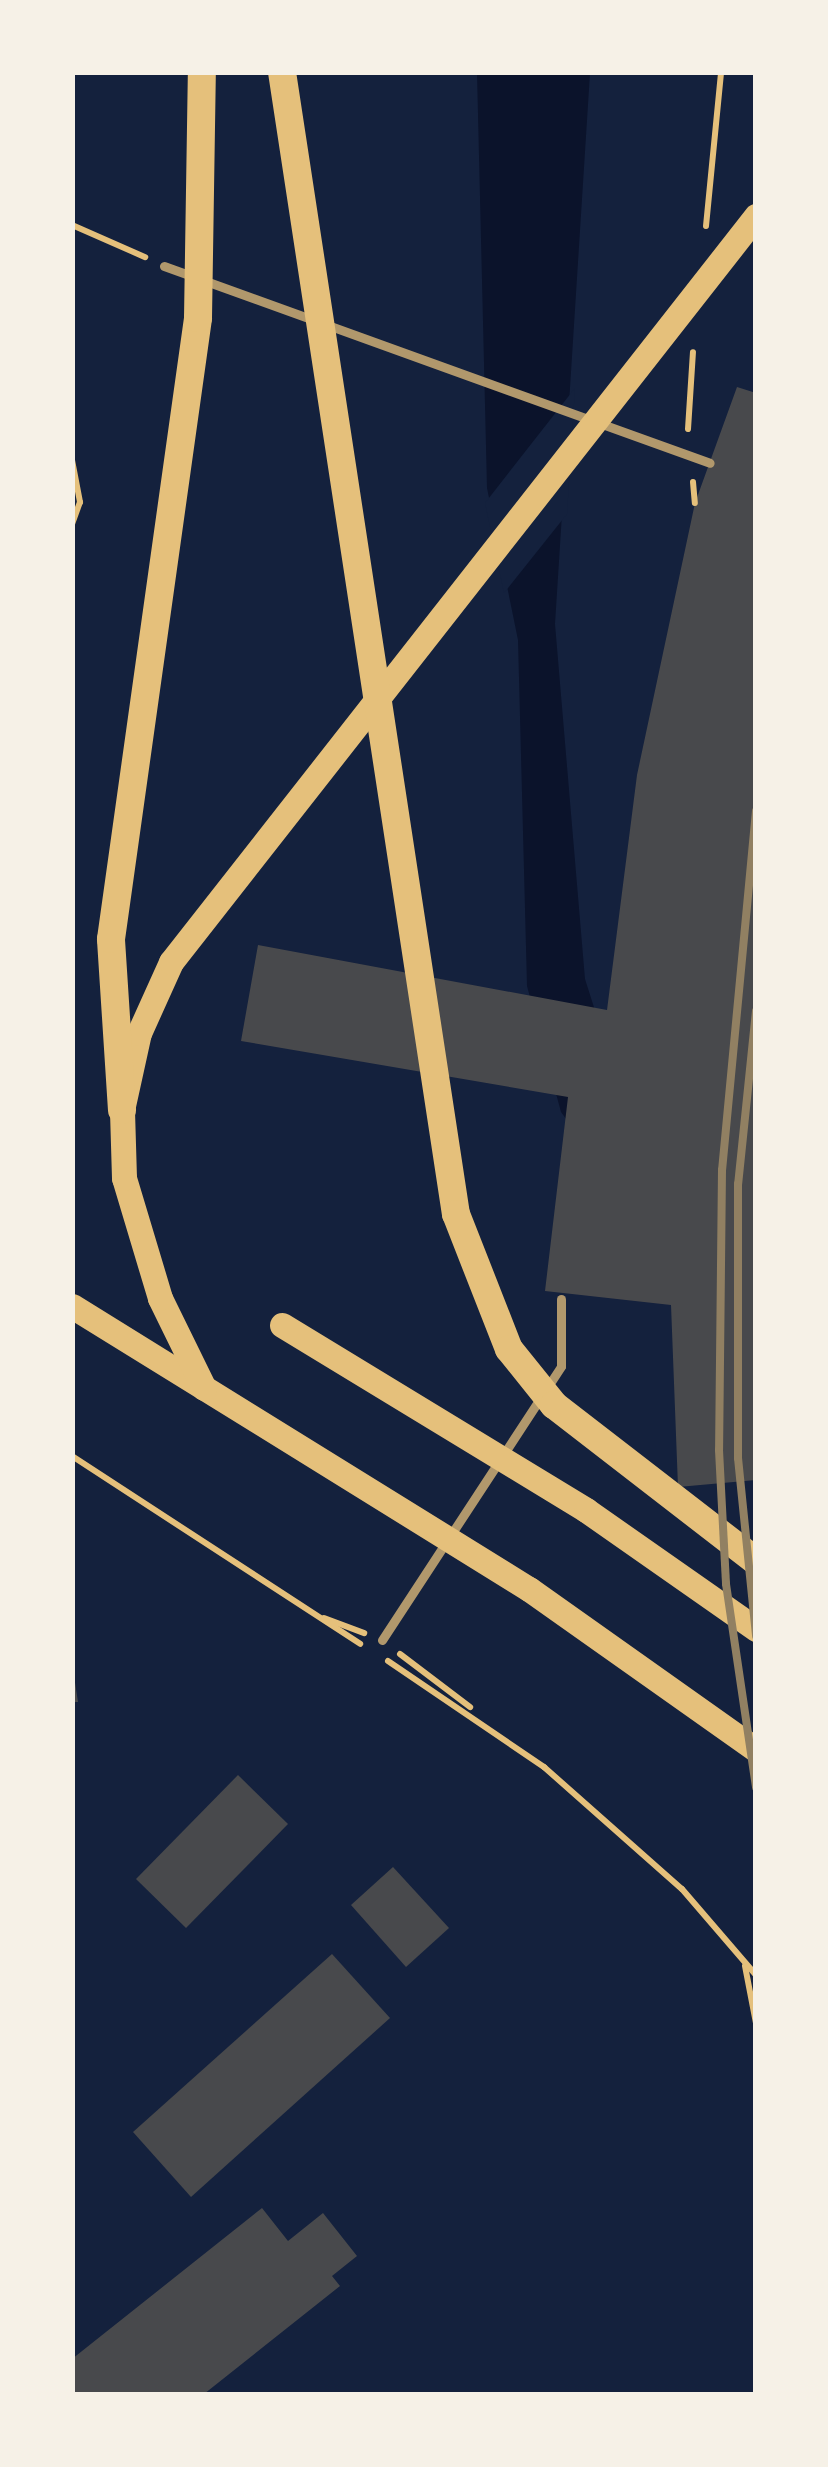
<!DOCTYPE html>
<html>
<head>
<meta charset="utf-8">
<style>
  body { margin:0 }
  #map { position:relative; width:828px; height:2467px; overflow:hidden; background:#14213d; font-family:Quicksand,sans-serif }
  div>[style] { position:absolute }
  .water>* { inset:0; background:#0b132b }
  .pier>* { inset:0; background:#14213d }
  .building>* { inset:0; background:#48494c }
  .path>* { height:6px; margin:-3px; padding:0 3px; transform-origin:3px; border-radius:3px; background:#e5c07b }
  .pedestrian>* { height:9px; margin:-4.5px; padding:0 4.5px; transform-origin:4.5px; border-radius:4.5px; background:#b1986c }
  .primary>* { height:25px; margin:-12.5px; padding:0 12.5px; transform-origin:12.5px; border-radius:12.5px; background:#e5c07b }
  .trunk>* { height:28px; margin:-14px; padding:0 14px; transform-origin:14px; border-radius:14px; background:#e5c07b }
  .rail>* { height:8px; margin:-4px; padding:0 4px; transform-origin:4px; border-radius:4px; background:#918062 }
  span { translate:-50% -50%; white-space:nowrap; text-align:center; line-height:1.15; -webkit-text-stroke:9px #f6f1e7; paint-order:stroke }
  .frame { position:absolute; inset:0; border:75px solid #f6f1e7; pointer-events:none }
</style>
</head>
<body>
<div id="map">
  <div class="water">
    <div style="clip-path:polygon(477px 73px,590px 73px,555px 624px,585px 979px,618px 1083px,755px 1377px,561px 1112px,527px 986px,518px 640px,487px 488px)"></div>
  </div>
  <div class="pier">
    <div style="clip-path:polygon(575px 388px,567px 514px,504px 593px,485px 503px)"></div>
  </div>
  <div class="building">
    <div style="clip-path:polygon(737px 387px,756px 393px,756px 1480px,678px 1487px,671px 1305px,545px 1291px,568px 1097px,241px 1041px,258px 945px,607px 1010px,637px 775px,695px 503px)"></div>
    <div style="clip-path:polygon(72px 1663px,78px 1702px,72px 1702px)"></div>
    <div style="clip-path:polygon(238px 1775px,288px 1824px,186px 1928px,136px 1879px)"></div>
    <div style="clip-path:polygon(393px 1867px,449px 1928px,406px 1967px,351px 1905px)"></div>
    <div style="clip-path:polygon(332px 1954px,390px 2018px,191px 2197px,133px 2132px)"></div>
    <div style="clip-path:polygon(262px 2208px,288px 2241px,323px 2213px,357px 2256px,332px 2276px,340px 2286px,204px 2394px,72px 2394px,72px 2359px)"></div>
  </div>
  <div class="path">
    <div style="left:72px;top:225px;width:80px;rotate:23.7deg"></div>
    <div style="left:706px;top:226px;width:155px;rotate:-84.4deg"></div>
    <div style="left:688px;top:429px;width:77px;rotate:-86.3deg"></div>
    <div style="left:72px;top:460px;width:43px;rotate:79.2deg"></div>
    <div style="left:80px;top:502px;width:23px;rotate:110deg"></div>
    <div style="left:693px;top:482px;width:21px;rotate:85deg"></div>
    <div style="left:72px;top:1456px;width:344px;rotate:33.1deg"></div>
    <div style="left:324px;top:1618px;width:43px;rotate:20.6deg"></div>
    <div style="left:400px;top:1654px;width:88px;rotate:37.1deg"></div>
    <div style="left:388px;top:1661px;width:189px;rotate:34.2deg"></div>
    <div style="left:544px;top:1767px;width:184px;rotate:41.5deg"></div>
    <div style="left:682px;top:1889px;width:113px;rotate:49.3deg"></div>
    <div style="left:745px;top:1966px;width:58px;rotate:79.1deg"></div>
  </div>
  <div class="pedestrian">
    <div style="left:164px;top:266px;width:580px;rotate:19.84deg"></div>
    <div style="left:382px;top:1640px;width:327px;rotate:-56.8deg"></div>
    <div style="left:561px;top:1366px;width:67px;rotate:-90deg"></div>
  </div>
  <div class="primary">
    <div style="left:72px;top:1306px;width:538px;rotate:31.77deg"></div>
    <div style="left:529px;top:1589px;width:278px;rotate:35.3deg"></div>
    <div style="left:282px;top:1325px;width:356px;rotate:31.3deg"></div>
    <div style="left:586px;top:1510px;width:208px;rotate:35deg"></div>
    <div style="left:204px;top:1388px;width:100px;rotate:-116.1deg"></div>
    <div style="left:160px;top:1298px;width:125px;rotate:-106.7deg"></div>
    <div style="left:124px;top:1178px;width:68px;rotate:-91.7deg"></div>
    <div style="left:122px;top:1110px;width:79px;rotate:-77.6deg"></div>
    <div style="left:139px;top:1033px;width:78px;rotate:-65.7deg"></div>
    <div style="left:171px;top:962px;width:948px;rotate:-51.9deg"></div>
  </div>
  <div class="trunk">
    <div style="left:282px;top:72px;width:1155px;rotate:81.34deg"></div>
    <div style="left:456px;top:1214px;width:145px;rotate:68.6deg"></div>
    <div style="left:509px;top:1349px;width:72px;rotate:51.2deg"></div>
    <div style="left:554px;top:1405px;width:255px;rotate:37.7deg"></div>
    <div style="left:122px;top:1110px;width:171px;rotate:-93.7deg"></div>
    <div style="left:111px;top:939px;width:627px;rotate:-82.02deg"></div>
    <div style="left:198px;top:318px;width:246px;rotate:-89.1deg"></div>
  </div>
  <div class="rail">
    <div style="left:756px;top:811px;width:361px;rotate:95.4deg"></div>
    <div style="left:722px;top:1170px;width:280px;rotate:90.6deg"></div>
    <div style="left:719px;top:1450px;width:134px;rotate:87deg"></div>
    <div style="left:726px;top:1584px;width:206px;rotate:81.6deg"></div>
    <div style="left:756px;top:1011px;width:174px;rotate:95.9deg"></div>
    <div style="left:738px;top:1184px;width:274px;rotate:90deg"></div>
    <div style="left:738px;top:1458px;width:179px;rotate:84.2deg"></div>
  </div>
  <div class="frame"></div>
</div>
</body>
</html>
